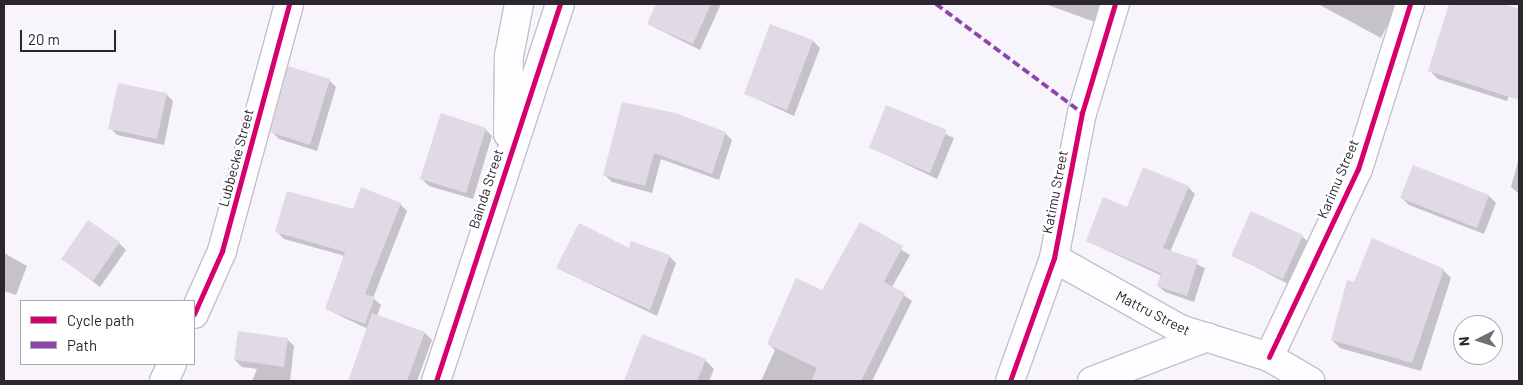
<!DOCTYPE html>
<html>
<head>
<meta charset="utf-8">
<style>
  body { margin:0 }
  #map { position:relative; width:1523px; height:385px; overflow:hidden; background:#f7f4fc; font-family:Barlow,sans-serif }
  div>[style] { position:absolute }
  .shadow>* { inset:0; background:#0003 }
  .building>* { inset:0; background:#dfdae6 }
  .roads { filter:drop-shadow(1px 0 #c4c0c8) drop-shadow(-1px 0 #c4c0c8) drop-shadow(0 1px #c4c0c8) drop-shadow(0 -1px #c4c0c8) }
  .minor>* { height:28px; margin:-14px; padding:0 14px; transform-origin:14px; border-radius:14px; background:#fefdff }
  .quiet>* { height:4px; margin-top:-2px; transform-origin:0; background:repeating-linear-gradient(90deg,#8e44ad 0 8px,transparent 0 12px) }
  .cycleway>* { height:5px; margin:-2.5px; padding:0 2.5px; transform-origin:2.5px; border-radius:2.5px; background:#d6006c }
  span { translate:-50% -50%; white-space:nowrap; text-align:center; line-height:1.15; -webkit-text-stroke:5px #fff; paint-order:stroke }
  .street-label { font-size:14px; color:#2b2630 }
  .frame { position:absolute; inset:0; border:5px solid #2b2630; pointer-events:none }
  .legend { position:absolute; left:20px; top:300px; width:175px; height:65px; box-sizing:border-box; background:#fff; border:1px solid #aaa8ac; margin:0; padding:6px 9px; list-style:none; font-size:15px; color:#2b2630 }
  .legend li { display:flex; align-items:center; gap:10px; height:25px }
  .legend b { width:25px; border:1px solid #aaa8ac }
  .north { position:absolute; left:1453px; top:315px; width:50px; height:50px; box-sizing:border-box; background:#fff; border:1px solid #aaa8ac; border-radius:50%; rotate:265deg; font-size:14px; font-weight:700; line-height:20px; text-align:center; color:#2b2630 }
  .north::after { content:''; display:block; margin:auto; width:18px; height:22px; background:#726e77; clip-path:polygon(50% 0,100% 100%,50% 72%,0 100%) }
  .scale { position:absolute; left:20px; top:30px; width:96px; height:22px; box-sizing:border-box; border:2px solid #2b2630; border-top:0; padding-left:6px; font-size:15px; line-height:18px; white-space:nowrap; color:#2b2630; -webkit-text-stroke:4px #fff; paint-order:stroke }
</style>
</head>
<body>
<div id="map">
  <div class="shadow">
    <div style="clip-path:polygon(657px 4px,721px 4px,700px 50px,648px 24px)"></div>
    <div style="clip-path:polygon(1045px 4px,1101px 4px,1095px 22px)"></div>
    <div style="clip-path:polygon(1318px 4px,1398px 4px,1381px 38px)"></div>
    <div style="clip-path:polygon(1451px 4px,1500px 4px,1519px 10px,1519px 64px,1507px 101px,1438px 79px,1429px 70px)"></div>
    <div style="clip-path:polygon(813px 41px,820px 48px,794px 116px,746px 94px)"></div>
    <div style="clip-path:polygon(329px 80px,336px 87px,317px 151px,279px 139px,272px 132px)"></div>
    <div style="clip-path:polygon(166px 94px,173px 101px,164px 145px,117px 135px,110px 128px)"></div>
    <div style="clip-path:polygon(886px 107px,954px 138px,937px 179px,870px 147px)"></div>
    <div style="clip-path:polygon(675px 114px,725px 133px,732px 140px,719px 180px,661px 159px,652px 193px,612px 182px,605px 175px)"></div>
    <div style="clip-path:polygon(485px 129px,492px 136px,473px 199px,429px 186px,422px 179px)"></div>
    <div style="clip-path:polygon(1519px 158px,1519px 194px,1511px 187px)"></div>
    <div style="clip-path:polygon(1413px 167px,1489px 196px,1496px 203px,1484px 234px,1409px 205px,1402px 198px)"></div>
    <div style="clip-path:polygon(1188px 187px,1195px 194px,1170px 252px,1205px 268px,1194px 302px,1165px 292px,1158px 286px,1162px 276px,1087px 241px,1127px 209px)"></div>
    <div style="clip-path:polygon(400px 204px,407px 211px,373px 298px,381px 305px,377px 316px,425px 333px,432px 340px,417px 381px,349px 381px,368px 329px,326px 309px,345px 256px,284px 239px,277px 232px)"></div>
    <div style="clip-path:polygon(860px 224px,910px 255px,892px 287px,912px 301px,872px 381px,761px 381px,775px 350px,768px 344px,823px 292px)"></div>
    <div style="clip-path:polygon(1302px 236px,1309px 243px,1290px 285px,1233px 255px)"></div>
    <div style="clip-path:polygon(119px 243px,126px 250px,100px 287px,63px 259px)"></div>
    <div style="clip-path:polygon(629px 250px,669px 256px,676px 263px,657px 316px,557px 268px)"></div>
    <div style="clip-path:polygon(4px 253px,27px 266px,16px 295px,4px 291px)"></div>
    <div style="clip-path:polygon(1443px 270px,1451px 278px,1421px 371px,1340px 348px,1332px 340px,1354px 283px)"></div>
    <div style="clip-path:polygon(643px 336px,705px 360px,714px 369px,709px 381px,625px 381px)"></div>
    <div style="clip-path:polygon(287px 339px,294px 346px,290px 381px,252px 381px,257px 369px,242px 367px,235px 360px)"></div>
  </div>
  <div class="building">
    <div style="clip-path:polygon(656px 4px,711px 4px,693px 44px,647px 24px)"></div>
    <div style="clip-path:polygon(1449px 4px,1504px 4px,1519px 9px,1519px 100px,1428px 71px)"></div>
    <div style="clip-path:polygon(770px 24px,813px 40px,787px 110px,744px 94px)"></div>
    <div style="clip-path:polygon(288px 66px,330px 79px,310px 145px,270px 132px)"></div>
    <div style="clip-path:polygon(118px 83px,167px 93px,157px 139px,108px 129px)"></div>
    <div style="clip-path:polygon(622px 102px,675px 113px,726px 132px,712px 174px,654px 153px,645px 186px,603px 175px)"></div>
    <div style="clip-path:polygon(886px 105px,947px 130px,930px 173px,869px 148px)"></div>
    <div style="clip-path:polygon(441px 113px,486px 128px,466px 193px,420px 179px)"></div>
    <div style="clip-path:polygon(1413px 165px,1489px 195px,1477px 228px,1400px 198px)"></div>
    <div style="clip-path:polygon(1143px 167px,1189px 186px,1163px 248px,1198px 260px,1187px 296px,1157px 286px,1161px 273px,1086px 241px,1103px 197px,1127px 207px)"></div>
    <div style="clip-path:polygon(361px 187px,401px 203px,365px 294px,375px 297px,365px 324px,325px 309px,345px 252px,275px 232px,287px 191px,353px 209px)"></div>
    <div style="clip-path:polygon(1251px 211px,1303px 235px,1283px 279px,1231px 256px)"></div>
    <div style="clip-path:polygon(88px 220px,120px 242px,93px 281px,61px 259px)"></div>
    <div style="clip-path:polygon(860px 222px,903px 246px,884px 282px,905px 293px,861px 381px,811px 381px,817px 368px,767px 344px,796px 278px,822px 290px)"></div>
    <div style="clip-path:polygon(579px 223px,629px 248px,631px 241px,670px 255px,650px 310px,556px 268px)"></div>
    <div style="clip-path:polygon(1372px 238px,1444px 269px,1412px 363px,1331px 340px,1347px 280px,1354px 282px)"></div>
    <div style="clip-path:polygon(372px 313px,425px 332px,407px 381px,348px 381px)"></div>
    <div style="clip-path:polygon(238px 331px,288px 338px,284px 367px,234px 360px)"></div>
    <div style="clip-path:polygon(642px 334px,706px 359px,697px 381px,624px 381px)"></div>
  </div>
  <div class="roads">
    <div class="minor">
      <div style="left:508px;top:134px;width:78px;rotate:-89.3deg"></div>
      <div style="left:509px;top:56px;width:53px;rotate:-79.1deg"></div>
      <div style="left:1054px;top:258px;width:145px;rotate:29.4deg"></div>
      <div style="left:1180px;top:329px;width:93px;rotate:17.5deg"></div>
      <div style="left:1269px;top:357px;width:48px;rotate:30.3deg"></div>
      <div style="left:194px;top:314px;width:69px;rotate:-66deg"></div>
      <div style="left:222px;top:251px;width:256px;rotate:-74.8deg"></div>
      <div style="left:1269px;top:357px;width:208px;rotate:-64.7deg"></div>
      <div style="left:1358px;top:169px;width:173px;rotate:-72.5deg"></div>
      <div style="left:164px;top:381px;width:19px;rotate:-65deg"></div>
      <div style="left:436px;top:381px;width:397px;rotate:-71.8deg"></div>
      <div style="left:1010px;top:381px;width:131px;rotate:-70.3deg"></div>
      <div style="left:1054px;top:258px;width:148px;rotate:-79.1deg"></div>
      <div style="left:1082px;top:113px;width:114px;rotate:-73.2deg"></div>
      <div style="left:1092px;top:381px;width:123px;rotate:-20.9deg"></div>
    </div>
  </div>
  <div class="quiet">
    <div style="left:936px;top:4px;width:182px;rotate:36.7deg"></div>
  </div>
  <div class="cycleway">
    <div style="left:194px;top:314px;width:69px;rotate:-66deg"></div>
    <div style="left:222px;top:251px;width:256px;rotate:-74.8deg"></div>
    <div style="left:1269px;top:357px;width:208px;rotate:-64.7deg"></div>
    <div style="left:1358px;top:169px;width:173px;rotate:-72.5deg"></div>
    <div style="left:436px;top:381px;width:397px;rotate:-71.8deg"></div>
    <div style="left:1010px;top:381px;width:131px;rotate:-70.3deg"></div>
    <div style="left:1054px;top:258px;width:148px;rotate:-79.1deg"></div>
    <div style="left:1082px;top:113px;width:114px;rotate:-73.2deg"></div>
  </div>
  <div class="street-label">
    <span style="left:236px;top:158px;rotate:-75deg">Lubbecke Street</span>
    <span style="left:1338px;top:179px;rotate:-67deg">Karimu Street</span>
    <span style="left:486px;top:189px;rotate:-72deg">Bainda Street</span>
    <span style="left:1055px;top:192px;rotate:-79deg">Katimu Street</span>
    <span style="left:1153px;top:313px;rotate:27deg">Mattru Street</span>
  </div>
  <div class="frame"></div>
  <ul class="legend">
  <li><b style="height:6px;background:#d6006c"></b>Cycle path</li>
  <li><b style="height:6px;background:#8e44ad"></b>Path</li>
  </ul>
  <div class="north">N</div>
  <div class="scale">20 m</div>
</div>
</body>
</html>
